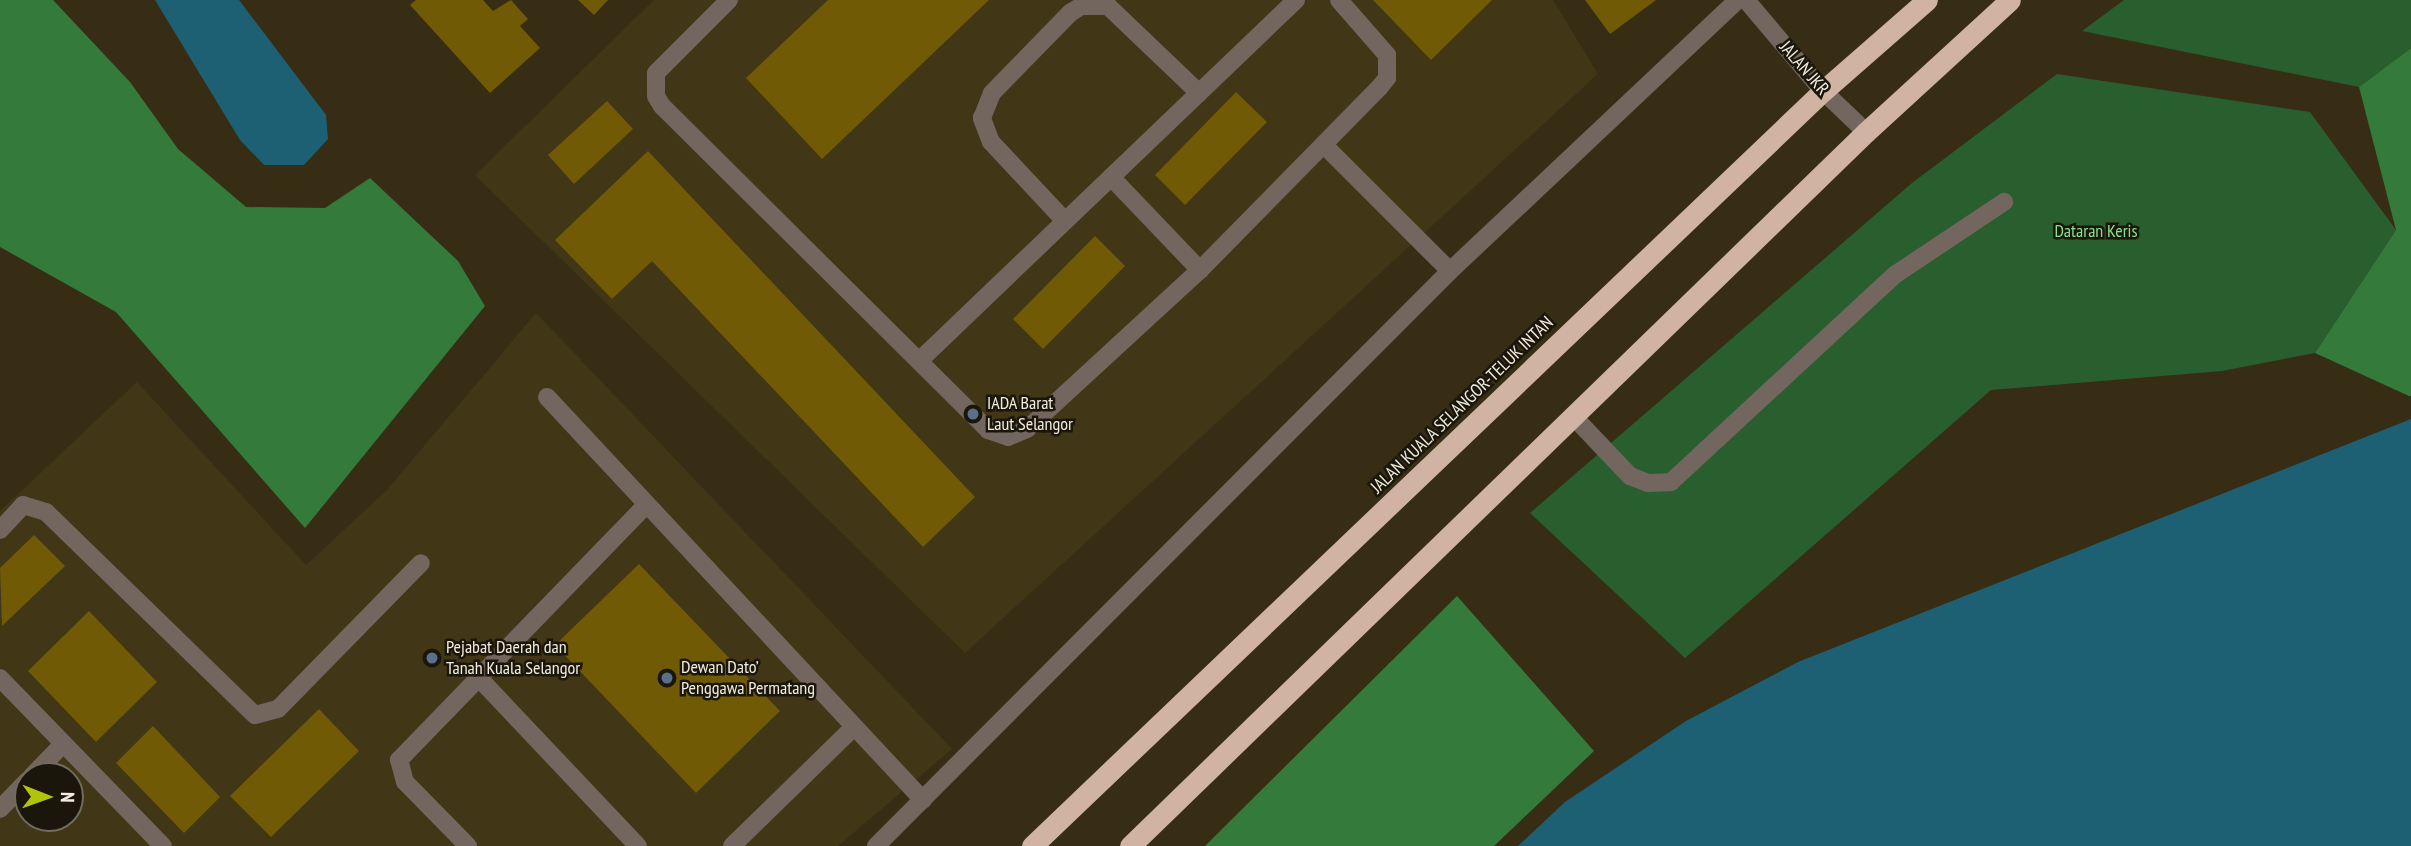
<!DOCTYPE html>
<html>
<head>
<meta charset="utf-8">
<style>
  body { margin:0 }
  #map { position:relative; width:2411px; height:846px; overflow:hidden; background:#362d14; font-family:"PT Sans Narrow",sans-serif }
  div>[style] { position:absolute }
  .built>* { inset:0; background:#413615 }
  .green>* { inset:0; background:#295e2e }
  .forest>* { inset:0; background:#347a3b }
  .water>* { inset:0; background:#1d6073 }
  .building>* { inset:0; background:#715a05 }
  .minor>* { height:18px; margin:-9px; padding:0 9px; transform-origin:9px; border-radius:9px; background:#72665f }
  .highway>* { height:21px; margin:-10.5px; padding:0 10.5px; transform-origin:10.5px; border-radius:10.5px; background:#d0b3a2 }
  .dots>* { width:19px; height:19px; translate:-50% -50%; box-sizing:border-box; border:4px solid #1a160b; border-radius:50% }
  span { translate:-50% -50%; white-space:nowrap; text-align:center; line-height:1.15; -webkit-text-stroke:5px #1a160b; paint-order:stroke }
  .street-label { font-size:18px; color:#f2edde }
  .park-label { font-size:18px; color:#86e38c }
  .poi-label { font-size:18px; color:#f2edde }
  .left { translate:0 -50%; text-align:left }
  .north { position:absolute; left:14px; top:762px; width:70px; height:70px; box-sizing:border-box; background:#1a160b; border:2px solid #706c5f; border-radius:50%; rotate:91deg; font-size:19px; font-weight:700; line-height:28px; text-align:center; color:#f2edde }
  .north::after { content:''; display:block; margin:auto; width:24px; height:32px; background:#aec50a; clip-path:polygon(50% 0,100% 100%,50% 72%,0 100%) }
</style>
</head>
<body>
<div id="map">
  <div class="built">
    <div style="clip-path:polygon(654px 0,1553px 0,1598px 74px,965px 653px,475px 175px)"></div>
    <div style="clip-path:polygon(evenodd,536px 313px,952px 749px,838px 846px,0 846px,0 511px,137px 382px,306px 565px,387px 490px,536px 313px,28px 776px,70px 776px,70px 818px,28px 818px,28px 776px)"></div>
  </div>
  <div class="green">
    <div style="clip-path:polygon(2124px 0,2411px 0,2411px 48px,2359px 87px,2082px 31px)"></div>
    <div style="clip-path:polygon(2057px 74px,2310px 112px,2396px 230px,2315px 353px,2222px 371px,1991px 390px,1685px 658px,1530px 513px,1912px 183px)"></div>
  </div>
  <div class="forest">
    <div style="clip-path:polygon(0 0,53px 0,130px 82px,178px 149px,246px 207px,325px 208px,370px 178px,458px 261px,485px 306px,305px 528px,116px 312px,0 247px)"></div>
    <div style="clip-path:polygon(2411px 48px,2411px 396px,2409px 396px,2315px 353px,2396px 230px,2359px 87px)"></div>
    <div style="clip-path:polygon(1457px 596px,1594px 751px,1494px 846px,1205px 846px)"></div>
  </div>
  <div class="water">
    <div style="clip-path:polygon(155px 0,239px 0,326px 115px,328px 139px,304px 165px,264px 165px,240px 140px)"></div>
    <div style="clip-path:polygon(2411px 419px,2411px 846px,1518px 846px,1565px 802px,1686px 721px,1798px 662px)"></div>
  </div>
  <div class="building">
    <div style="clip-path:polygon(416px 0,483px 0,493px 11px,511px 0,528px 19px,520px 26px,540px 48px,490px 93px,410px 5px)"></div>
    <div style="clip-path:polygon(578px 0,608px 0,594px 15px)"></div>
    <div style="clip-path:polygon(828px 0,989px 0,822px 159px,746px 78px)"></div>
    <div style="clip-path:polygon(1373px 0,1492px 0,1431px 60px)"></div>
    <div style="clip-path:polygon(1585px 0,1656px 0,1610px 34px)"></div>
    <div style="clip-path:polygon(1236px 92px,1267px 122px,1185px 205px,1155px 175px)"></div>
    <div style="clip-path:polygon(607px 101px,633px 129px,574px 184px,548px 155px)"></div>
    <div style="clip-path:polygon(648px 151px,975px 497px,923px 547px,652px 261px,612px 299px,555px 240px)"></div>
    <div style="clip-path:polygon(1095px 236px,1125px 266px,1043px 349px,1013px 319px)"></div>
    <div style="clip-path:polygon(34px 535px,65px 566px,2px 626px,0 568px)"></div>
    <div style="clip-path:polygon(639px 564px,780px 711px,696px 793px,555px 645px)"></div>
    <div style="clip-path:polygon(89px 611px,157px 682px,96px 742px,28px 671px)"></div>
    <div style="clip-path:polygon(319px 709px,359px 751px,271px 837px,230px 796px)"></div>
    <div style="clip-path:polygon(153px 726px,220px 797px,184px 833px,116px 763px)"></div>
  </div>
  <div class="minor">
    <div style="left:729px;top:0;width:103px;rotate:135deg"></div>
    <div style="left:656px;top:73px;width:23px;rotate:90deg"></div>
    <div style="left:656px;top:96px;width:12px;rotate:59deg"></div>
    <div style="left:662px;top:106px;width:460px;rotate:44.8deg"></div>
    <div style="left:988px;top:430px;width:21px;rotate:19deg"></div>
    <div style="left:1008px;top:437px;width:21px;rotate:-23deg"></div>
    <div style="left:1027px;top:429px;width:235px;rotate:-42.6deg"></div>
    <div style="left:1200px;top:270px;width:255px;rotate:-45.5deg"></div>
    <div style="left:1379px;top:88px;width:13px;rotate:-51deg"></div>
    <div style="left:1387px;top:78px;width:23px;rotate:-90deg"></div>
    <div style="left:1387px;top:55px;width:73px;rotate:-131.1deg"></div>
    <div style="left:1746px;top:0;width:119px;rotate:49.8deg"></div>
    <div style="left:1823px;top:91px;width:59px;rotate:43.6deg"></div>
    <div style="left:1326px;top:147px;width:175px;rotate:45deg"></div>
    <div style="left:1111px;top:177px;width:129px;rotate:46.3deg"></div>
    <div style="left:1065px;top:221px;width:108px;rotate:-133.1deg"></div>
    <div style="left:991px;top:142px;width:26px;rotate:-111deg"></div>
    <div style="left:982px;top:118px;width:27px;rotate:-68deg"></div>
    <div style="left:992px;top:93px;width:112px;rotate:-45.7deg"></div>
    <div style="left:1070px;top:13px;width:13px;rotate:-32deg"></div>
    <div style="left:1081px;top:6px;width:27px"></div>
    <div style="left:1108px;top:6px;width:126px;rotate:43.7deg"></div>
    <div style="left:919px;top:361px;width:522px;rotate:-43.76deg"></div>
    <div style="left:547px;top:397px;width:551px;rotate:46.99deg"></div>
    <div style="left:1573px;top:416px;width:83px;rotate:46.5deg"></div>
    <div style="left:1630px;top:476px;width:19px;rotate:21deg"></div>
    <div style="left:1648px;top:483px;width:23px;rotate:-2deg"></div>
    <div style="left:1671px;top:482px;width:306px;rotate:-42.8deg"></div>
    <div style="left:1896px;top:274px;width:130px;rotate:-33.7deg"></div>
    <div style="left:0;top:530px;width:34px;rotate:-47deg"></div>
    <div style="left:23px;top:505px;width:24px;rotate:17deg"></div>
    <div style="left:46px;top:512px;width:291px;rotate:44.2deg"></div>
    <div style="left:255px;top:715px;width:24px;rotate:-15deg"></div>
    <div style="left:278px;top:709px;width:204px;rotate:-45.6deg"></div>
    <div style="left:477px;top:676px;width:234px;rotate:46.6deg"></div>
    <div style="left:0;top:678px;width:234px;rotate:45.9deg"></div>
    <div style="left:32px;top:776px;width:45px;rotate:-45.9deg"></div>
    <div style="left:0;top:809px;width:40px;rotate:-46deg"></div>
    <div style="left:468px;top:846px;width:90px;rotate:-134.5deg"></div>
    <div style="left:405px;top:782px;width:23px;rotate:-105deg"></div>
    <div style="left:399px;top:760px;width:356px;rotate:-45.9deg"></div>
    <div style="left:732px;top:846px;width:170px;rotate:-44.3deg"></div>
    <div style="left:876px;top:846px;width:812px;rotate:-45.05deg"></div>
    <div style="left:1450px;top:271px;width:395px;rotate:-43.3deg"></div>
  </div>
  <div class="highway">
    <div style="left:1032px;top:846px;width:1093px;rotate:-43.67deg"></div>
    <div style="left:1823px;top:91px;width:138px;rotate:-41.2deg"></div>
    <div style="left:1130px;top:846px;width:1025px;rotate:-44.13deg"></div>
    <div style="left:1866px;top:132px;width:195px;rotate:-42.5deg"></div>
  </div>
  <div class="dots">
    <div style="left:973px;top:414px;background:#5c6f8a"></div>
    <div style="left:432px;top:658px;background:#5c6f8a"></div>
    <div style="left:667px;top:678px;background:#5c6f8a"></div>
  </div>
  <div class="street-label">
    <span style="left:1804px;top:68px;rotate:49deg">JALAN JKR</span>
    <span style="left:1462px;top:405px;rotate:-44deg">JALAN KUALA SELANGOR-TELUK INTAN</span>
  </div>
  <div class="park-label">
    <span style="left:2096px;top:231px">Dataran Keris</span>
  </div>
  <div class="poi-label">
    <span class="left" style="left:987px;top:414px">IADA Barat<br>Laut Selangor</span>
    <span class="left" style="left:446px;top:658px">Pejabat Daerah dan<br>Tanah Kuala Selangor</span>
    <span class="left" style="left:681px;top:678px">Dewan Dato’<br>Penggawa Permatang</span>
  </div>
  <div class="north">N</div>
</div>
</body>
</html>
